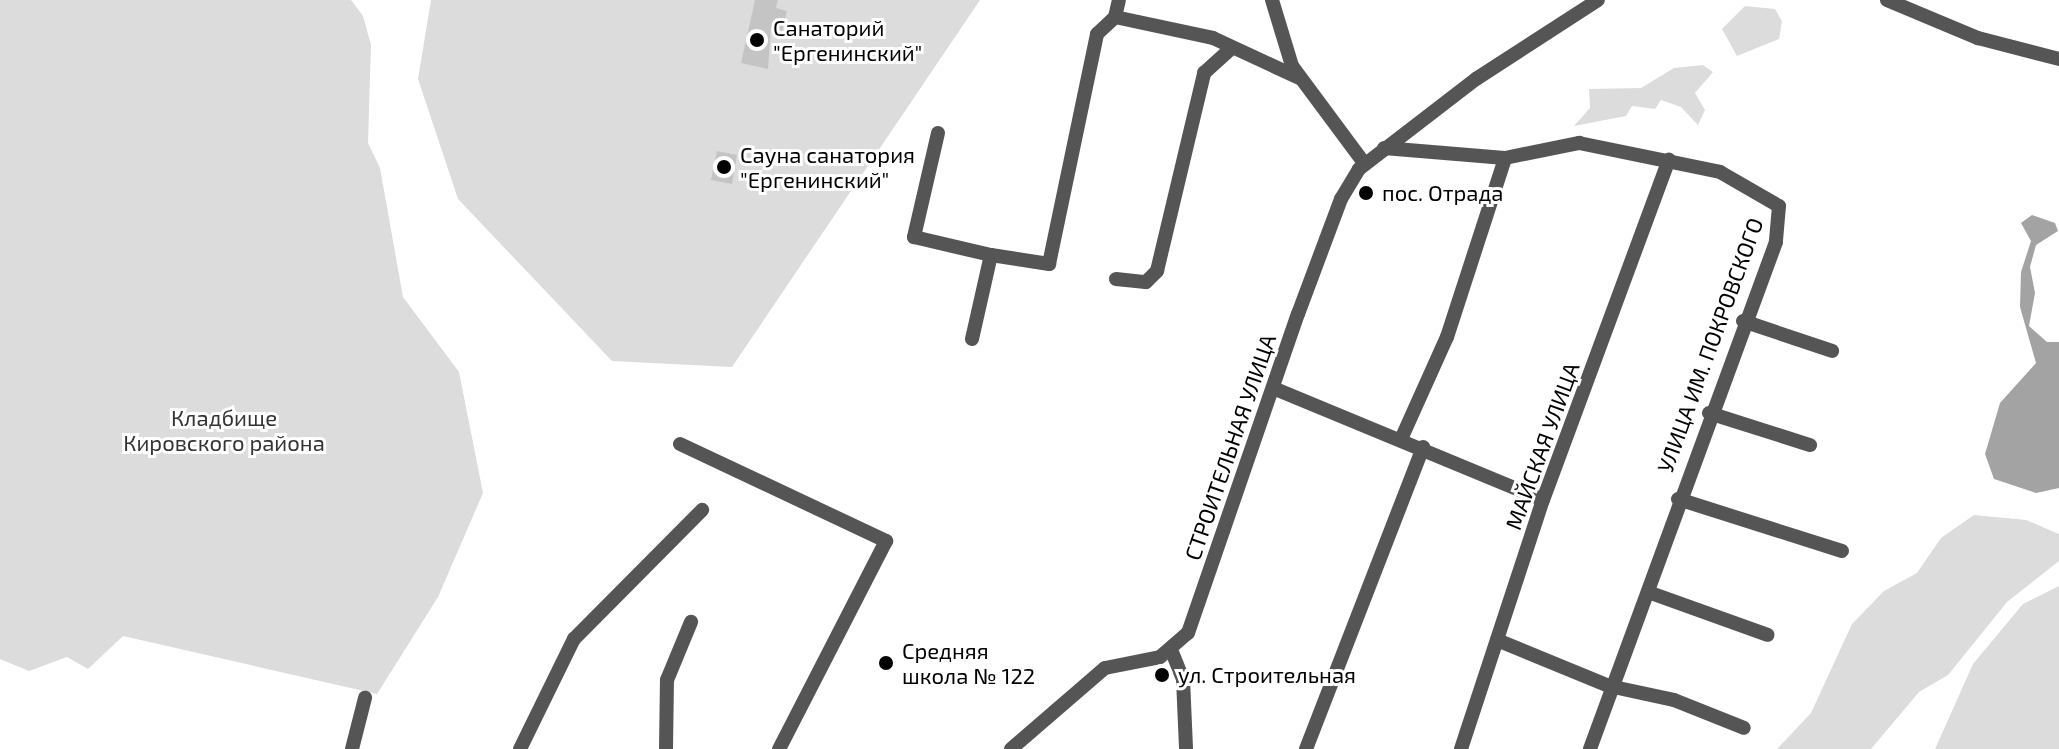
<!DOCTYPE html>
<html>
<head>
<meta charset="utf-8">
<style>
  body { margin:0 }
  #map { position:relative; width:2059px; height:749px; overflow:hidden; background:#fff; font-family:"Exo 2",sans-serif }
  div>[style] { position:absolute }
  .green>* { inset:0; background:#dcdcdc }
  .water>* { inset:0; background:#a3a3a3 }
  .building>* { inset:0; background:#c4c4c4 }
  .minor>* { height:14px; margin:-7px; padding:0 7px; transform-origin:7px; border-radius:7px; background:#555 }
  .dots>* { width:22px; height:22px; translate:-50% -50%; box-sizing:border-box; border:4px solid #fff; border-radius:50% }
  span { translate:-50% -50%; white-space:nowrap; text-align:center; line-height:1.15; -webkit-text-stroke:6px #fff; paint-order:stroke }
  .poi-label { font-size:22px; color:#000 }
  .left { translate:0 -50%; text-align:left }
  .street-label { font-size:22px; color:#000 }
  .park-label { font-size:22px; color:#333 }
</style>
</head>
<body>
<div id="map">
  <div class="green">
    <div style="clip-path:polygon(0 0,351px 0,363px 16px,371px 45px,368px 143px,380px 168px,403px 297px,459px 372px,483px 493px,438px 597px,377px 694px,123px 636px,88px 669px,67px 657px,29px 671px,0 659px)"></div>
    <div style="clip-path:polygon(431px 0,980px 0,732px 367px,612px 361px,458px 199px,418px 79px)"></div>
    <div style="clip-path:polygon(1745px 6px,1775px 9px,1782px 21px,1779px 39px,1737px 56px,1722px 29px)"></div>
    <div style="clip-path:polygon(1703px 65px,1713px 72px,1695px 93px,1705px 110px,1698px 125px,1681px 107px,1661px 100px,1655px 109px,1632px 106px,1626px 116px,1574px 126px,1590px 108px,1589px 89px,1641px 88px,1674px 68px)"></div>
    <div style="clip-path:polygon(1974px 515px,2026px 520px,2059px 534px,2059px 561px,2007px 602px,1948px 675px,1919px 692px,1871px 749px,1777px 749px,1811px 713px,1852px 624px,1884px 591px,1917px 573px,1941px 538px)"></div>
    <div style="clip-path:polygon(2059px 586px,2059px 749px,1935px 749px,1973px 664px,2023px 604px)"></div>
  </div>
  <div class="water">
    <div style="clip-path:polygon(2032px 215px,2055px 223px,2058px 231px,2036px 245px,2030px 267px,2035px 293px,2029px 326px,2047px 342px,2059px 342px,2059px 488px,2036px 493px,1994px 479px,1985px 454px,2000px 403px,2036px 363px,2020px 307px,2021px 272px,2031px 241px,2021px 223px)"></div>
  </div>
  <div class="building">
    <div style="clip-path:polygon(755px 0,778px 0,776px 8px,787px 11px,782px 31px,771px 28px,768px 69px,741px 63px)"></div>
    <div style="clip-path:polygon(717px 151px,737px 155px,732px 184px,711px 180px)"></div>
  </div>
  <div class="minor">
    <div style="left:1272px;top:0;width:69px;rotate:73.1deg"></div>
    <div style="left:1292px;top:66px;width:121px;rotate:53.4deg"></div>
    <div style="left:1887px;top:0;width:99px;rotate:22.7deg"></div>
    <div style="left:1978px;top:38px;width:84px;rotate:14.5deg"></div>
    <div style="left:1115px;top:17px;width:100px;rotate:12.1deg"></div>
    <div style="left:1213px;top:38px;width:95px;rotate:24.9deg"></div>
    <div style="left:938px;top:133px;width:107px;rotate:103deg"></div>
    <div style="left:914px;top:237px;width:79px;rotate:13.2deg"></div>
    <div style="left:1384px;top:148px;width:121px;rotate:4.7deg"></div>
    <div style="left:1505px;top:158px;width:76px;rotate:-11.5deg"></div>
    <div style="left:1579px;top:143px;width:144px;rotate:11.6deg"></div>
    <div style="left:1720px;top:172px;width:68px;rotate:30deg"></div>
    <div style="left:1779px;top:206px;width:36px;rotate:95deg"></div>
    <div style="left:1776px;top:242px;width:540px;rotate:110.15deg"></div>
    <div style="left:1116px;top:279px;width:30px;rotate:6deg"></div>
    <div style="left:1146px;top:282px;width:16px;rotate:-45deg"></div>
    <div style="left:1157px;top:271px;width:204px;rotate:-76.6deg"></div>
    <div style="left:1204px;top:73px;width:38px;rotate:-42deg"></div>
    <div style="left:1743px;top:321px;width:94px;rotate:18.6deg"></div>
    <div style="left:972px;top:339px;width:86px;rotate:-77.3deg"></div>
    <div style="left:991px;top:255px;width:59px;rotate:8.8deg"></div>
    <div style="left:1049px;top:264px;width:235px;rotate:-78.2deg"></div>
    <div style="left:1097px;top:34px;width:25px;rotate:-43deg"></div>
    <div style="left:1115px;top:17px;width:17px;rotate:-77deg"></div>
    <div style="left:1273px;top:388px;width:292px;rotate:22.5deg"></div>
    <div style="left:1709px;top:413px;width:106px;rotate:17.6deg"></div>
    <div style="left:1402px;top:437px;width:110px;rotate:-65.8deg"></div>
    <div style="left:1447px;top:337px;width:188px;rotate:-72deg"></div>
    <div style="left:680px;top:444px;width:228px;rotate:25.2deg"></div>
    <div style="left:886px;top:541px;width:234px;rotate:117.2deg"></div>
    <div style="left:1678px;top:499px;width:172px;rotate:17.6deg"></div>
    <div style="left:1648px;top:592px;width:127px;rotate:19.7deg"></div>
    <div style="left:1497px;top:640px;width:121px;rotate:22.3deg"></div>
    <div style="left:1609px;top:686px;width:66px;rotate:12.2deg"></div>
    <div style="left:1674px;top:700px;width:75px;rotate:21.8deg"></div>
    <div style="left:1172px;top:652px;width:29px;rotate:68deg"></div>
    <div style="left:1183px;top:679px;width:70px;rotate:87.5deg"></div>
    <div style="left:352px;top:749px;width:53px;rotate:-75.7deg"></div>
    <div style="left:520px;top:749px;width:123px;rotate:-63.9deg"></div>
    <div style="left:574px;top:639px;width:182px;rotate:-45.2deg"></div>
    <div style="left:666px;top:749px;width:69px;rotate:-89.2deg"></div>
    <div style="left:667px;top:680px;width:63px;rotate:-67.5deg"></div>
    <div style="left:1011px;top:749px;width:124px;rotate:-40.8deg"></div>
    <div style="left:1105px;top:668px;width:56px;rotate:-11.3deg"></div>
    <div style="left:1160px;top:657px;width:37px;rotate:-41deg"></div>
    <div style="left:1188px;top:633px;width:337px;rotate:-71deg"></div>
    <div style="left:1298px;top:314px;width:123px;rotate:-69.5deg"></div>
    <div style="left:1341px;top:199px;width:35px;rotate:-59deg"></div>
    <div style="left:1359px;top:169px;width:148px;rotate:-37.6deg"></div>
    <div style="left:1476px;top:79px;width:145px;rotate:-32.9deg"></div>
    <div style="left:1306px;top:749px;width:324px;rotate:-68.8deg"></div>
    <div style="left:1461px;top:749px;width:262px;rotate:-71.8deg"></div>
    <div style="left:1543px;top:500px;width:363px;rotate:-69.7deg"></div>
  </div>
  <div class="dots">
    <div style="left:757px;top:40px;background:#000"></div>
    <div style="left:724px;top:167px;background:#000"></div>
    <div style="left:1366px;top:193px;background:#000"></div>
    <div style="left:886px;top:663px;background:#000"></div>
    <div style="left:1162px;top:675px;background:#000"></div>
  </div>
  <div class="poi-label">
    <span class="left" style="left:773px;top:40px">Санаторий<br>"Ергенинский"</span>
    <span class="left" style="left:740px;top:167px">Сауна санатория<br>"Ергенинский"</span>
    <span class="left" style="left:1382px;top:193px">пос. Отрада</span>
    <span class="left" style="left:902px;top:663px">Средняя<br>школа № 122</span>
    <span class="left" style="left:1178px;top:675px">ул. Строительная</span>
  </div>
  <div class="street-label">
    <span style="left:1710px;top:345px;rotate:-70deg">УЛИЦА ИМ. ПОКРОВСКОГО</span>
    <span style="left:1542px;top:446px;rotate:-70deg">МАЙСКАЯ УЛИЦА</span>
    <span style="left:1230px;top:447px;rotate:-71deg">СТРОИТЕЛЬНАЯ УЛИЦА</span>
  </div>
  <div class="park-label">
    <span style="left:224px;top:430px">Кладбище<br>Кировского района</span>
  </div>
</div>
</body>
</html>
